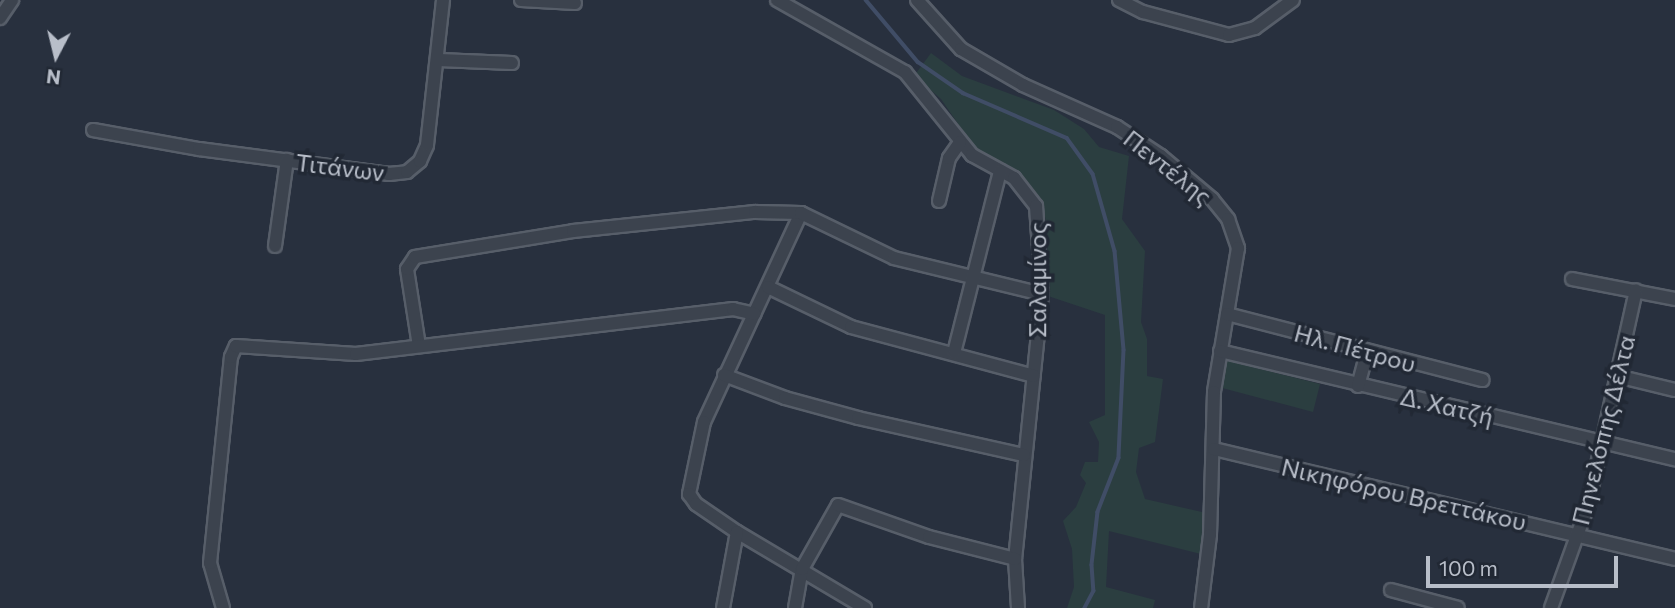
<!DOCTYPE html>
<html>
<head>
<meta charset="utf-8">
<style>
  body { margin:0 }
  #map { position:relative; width:1675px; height:608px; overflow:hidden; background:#28303e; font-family:Commissioner,sans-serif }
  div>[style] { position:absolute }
  .green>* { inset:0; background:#2b3e40 }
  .stream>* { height:3.5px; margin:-1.75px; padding:0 1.75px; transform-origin:1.75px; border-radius:1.75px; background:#404d66 }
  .roads { filter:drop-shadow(2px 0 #575e69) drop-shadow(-2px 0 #575e69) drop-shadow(0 2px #575e69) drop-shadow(0 -2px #575e69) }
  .street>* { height:12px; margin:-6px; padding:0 6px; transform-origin:6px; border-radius:6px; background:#3c434e }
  span { translate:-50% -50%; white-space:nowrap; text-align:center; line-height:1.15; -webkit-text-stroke:7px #212834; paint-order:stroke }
  .street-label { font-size:24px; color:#b8bec9 }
  .north { position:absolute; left:21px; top:21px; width:70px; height:70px; -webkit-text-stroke:5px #212834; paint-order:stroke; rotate:187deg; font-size:19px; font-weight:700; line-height:28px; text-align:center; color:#b8bec9 }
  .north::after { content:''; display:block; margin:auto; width:24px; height:32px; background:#b8bec9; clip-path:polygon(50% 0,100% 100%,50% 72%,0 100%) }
  .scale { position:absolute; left:1426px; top:556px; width:192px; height:32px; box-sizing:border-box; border:4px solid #b8bec9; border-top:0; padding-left:9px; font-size:21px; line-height:24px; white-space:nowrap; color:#b8bec9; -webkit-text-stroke:5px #212834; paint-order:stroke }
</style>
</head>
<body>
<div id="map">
  <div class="green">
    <div style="clip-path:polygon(931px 53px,962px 76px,1054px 110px,1084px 129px,1099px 147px,1129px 156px,1122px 219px,1145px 251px,1141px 322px,1147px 339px,1147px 376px,1163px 379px,1155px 442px,1139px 448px,1136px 472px,1145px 499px,1215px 515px,1213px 557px,1109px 531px,1106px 587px,1155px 600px,1153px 608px,1067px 608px,1074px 587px,1072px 549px,1063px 521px,1076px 507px,1086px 483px,1080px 475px,1085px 462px,1098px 462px,1099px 442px,1089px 422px,1105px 415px,1105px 315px,1048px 296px,1047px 226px,1042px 203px,1023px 176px,976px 150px,941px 99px,914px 76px)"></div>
    <div style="clip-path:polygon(1216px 358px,1320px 384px,1313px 412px,1211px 385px)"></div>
  </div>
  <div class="stream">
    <div style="left:866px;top:0;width:81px;rotate:50deg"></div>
    <div style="left:918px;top:62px;width:55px;rotate:34.6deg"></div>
    <div style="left:963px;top:93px;width:113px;rotate:23.4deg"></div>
    <div style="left:1067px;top:138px;width:44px;rotate:54.2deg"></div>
    <div style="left:1093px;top:174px;width:80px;rotate:74.1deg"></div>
    <div style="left:1115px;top:251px;width:99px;rotate:84.8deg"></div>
    <div style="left:1124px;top:350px;width:108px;rotate:92.7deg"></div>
    <div style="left:1119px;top:458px;width:58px;rotate:111.3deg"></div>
    <div style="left:1098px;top:512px;width:53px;rotate:96.5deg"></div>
    <div style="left:1092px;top:565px;width:26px;rotate:86deg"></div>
    <div style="left:1094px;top:591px;width:19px;rotate:118deg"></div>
  </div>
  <div class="roads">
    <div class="street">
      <div style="left:521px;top:0;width:54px;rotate:3.2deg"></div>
      <div style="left:777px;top:0;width:147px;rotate:29.4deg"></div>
      <div style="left:905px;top:72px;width:107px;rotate:51.1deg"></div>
      <div style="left:972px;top:155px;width:48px;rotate:28.7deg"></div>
      <div style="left:1014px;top:178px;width:36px;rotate:52deg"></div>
      <div style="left:1036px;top:206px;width:88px;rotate:86.1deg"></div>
      <div style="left:1042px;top:294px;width:266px;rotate:95.8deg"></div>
      <div style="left:1015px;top:559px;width:49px;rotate:86.5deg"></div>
      <div style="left:917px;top:0;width:66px;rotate:48.1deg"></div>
      <div style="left:961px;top:49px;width:72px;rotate:30.1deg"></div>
      <div style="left:1023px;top:85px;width:103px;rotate:24.1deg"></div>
      <div style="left:1117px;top:127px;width:53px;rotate:33.4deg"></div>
      <div style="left:1161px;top:156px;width:67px;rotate:40.1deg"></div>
      <div style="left:1212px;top:199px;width:26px;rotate:51deg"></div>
      <div style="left:1228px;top:219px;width:31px;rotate:71deg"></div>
      <div style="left:1238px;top:248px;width:146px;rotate:99.5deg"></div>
      <div style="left:1214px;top:392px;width:143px;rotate:91.6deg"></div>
      <div style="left:1210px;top:535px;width:74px;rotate:97deg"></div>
      <div style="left:1119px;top:0;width:27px;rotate:27deg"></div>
      <div style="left:1143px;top:12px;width:89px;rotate:15deg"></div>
      <div style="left:1229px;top:35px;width:27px;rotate:-15deg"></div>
      <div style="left:1255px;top:28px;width:47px;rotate:-36.4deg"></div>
      <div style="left:0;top:18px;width:22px;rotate:-56deg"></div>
      <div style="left:439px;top:60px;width:73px;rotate:2.4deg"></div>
      <div style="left:93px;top:130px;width:108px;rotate:10.2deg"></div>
      <div style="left:199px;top:149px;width:192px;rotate:7.5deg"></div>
      <div style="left:389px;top:174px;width:18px;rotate:-6deg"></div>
      <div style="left:407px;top:172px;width:17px;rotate:-40deg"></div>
      <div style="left:420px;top:161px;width:17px;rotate:-66deg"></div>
      <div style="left:427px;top:145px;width:146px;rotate:-83.7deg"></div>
      <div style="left:939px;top:201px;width:44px;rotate:-76.9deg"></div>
      <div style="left:949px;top:158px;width:19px;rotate:-55deg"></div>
      <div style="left:801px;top:213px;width:230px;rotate:114.9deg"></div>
      <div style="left:704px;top:422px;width:74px;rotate:101.8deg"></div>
      <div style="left:689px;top:494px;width:12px;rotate:55deg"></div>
      <div style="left:696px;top:504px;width:50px;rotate:34.3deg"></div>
      <div style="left:737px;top:532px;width:149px;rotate:30.7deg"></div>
      <div style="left:275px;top:246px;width:87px;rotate:-82.1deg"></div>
      <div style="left:1572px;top:279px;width:105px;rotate:11deg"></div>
      <div style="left:768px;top:287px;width:92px;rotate:25.7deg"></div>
      <div style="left:851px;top:327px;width:189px;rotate:15deg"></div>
      <div style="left:1227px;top:314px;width:264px;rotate:14.5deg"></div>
      <div style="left:419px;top:346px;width:78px;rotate:-98.9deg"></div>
      <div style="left:407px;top:269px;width:14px;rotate:-56deg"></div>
      <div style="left:415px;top:257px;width:160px;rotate:-9.3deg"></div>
      <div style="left:573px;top:231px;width:183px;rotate:-6deg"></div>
      <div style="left:755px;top:212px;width:46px;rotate:1.2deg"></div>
      <div style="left:801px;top:213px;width:103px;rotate:25.8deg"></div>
      <div style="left:894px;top:258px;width:152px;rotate:13.7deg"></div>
      <div style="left:1220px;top:351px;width:468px;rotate:13.4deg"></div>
      <div style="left:954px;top:353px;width:188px;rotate:-75.8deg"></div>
      <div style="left:724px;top:375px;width:65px;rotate:20.7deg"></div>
      <div style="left:785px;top:398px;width:76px;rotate:15.3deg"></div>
      <div style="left:858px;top:418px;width:170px;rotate:12.6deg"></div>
      <div style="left:1617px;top:376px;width:60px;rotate:13.6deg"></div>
      <div style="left:1358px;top:386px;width:35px;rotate:-75deg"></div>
      <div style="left:1214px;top:449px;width:474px;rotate:13.4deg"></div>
      <div style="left:1391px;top:590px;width:69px;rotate:15deg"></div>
      <div style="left:223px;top:608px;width:47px;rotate:-106.1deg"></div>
      <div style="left:210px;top:563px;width:207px;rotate:-84.2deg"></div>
      <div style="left:231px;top:357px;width:12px;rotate:-66deg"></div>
      <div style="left:236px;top:346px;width:120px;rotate:3.8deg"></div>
      <div style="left:356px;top:354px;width:380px;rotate:-6.8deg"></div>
      <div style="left:733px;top:309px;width:22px;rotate:13deg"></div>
      <div style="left:723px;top:608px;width:77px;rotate:-79.6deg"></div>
      <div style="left:795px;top:608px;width:40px;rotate:-80deg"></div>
      <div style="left:802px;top:569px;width:73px;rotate:-60.6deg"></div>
      <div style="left:838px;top:505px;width:96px;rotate:19.4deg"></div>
      <div style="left:929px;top:537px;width:89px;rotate:14.3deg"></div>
      <div style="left:1551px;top:608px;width:109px;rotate:-70.2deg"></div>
      <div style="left:1588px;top:505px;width:220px;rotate:-77.4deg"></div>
    </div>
  </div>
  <div class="street-label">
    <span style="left:340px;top:167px;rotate:7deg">Τιτάνων</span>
    <span style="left:1168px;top:167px;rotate:38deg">Πεντέλης</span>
    <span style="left:1037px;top:280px;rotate:-90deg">Σαλαμίνος</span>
    <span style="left:1355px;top:348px;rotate:15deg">Ηλ. Πέτρου</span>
    <span style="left:1447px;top:406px;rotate:13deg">Δ. Χατζή</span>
    <span style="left:1603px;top:430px;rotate:-76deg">Πηνελόπης Δέλτα</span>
    <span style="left:1404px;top:494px;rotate:13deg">Νικηφόρου Βρεττάκου</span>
  </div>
  <div class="north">N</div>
  <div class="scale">100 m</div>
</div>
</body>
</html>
